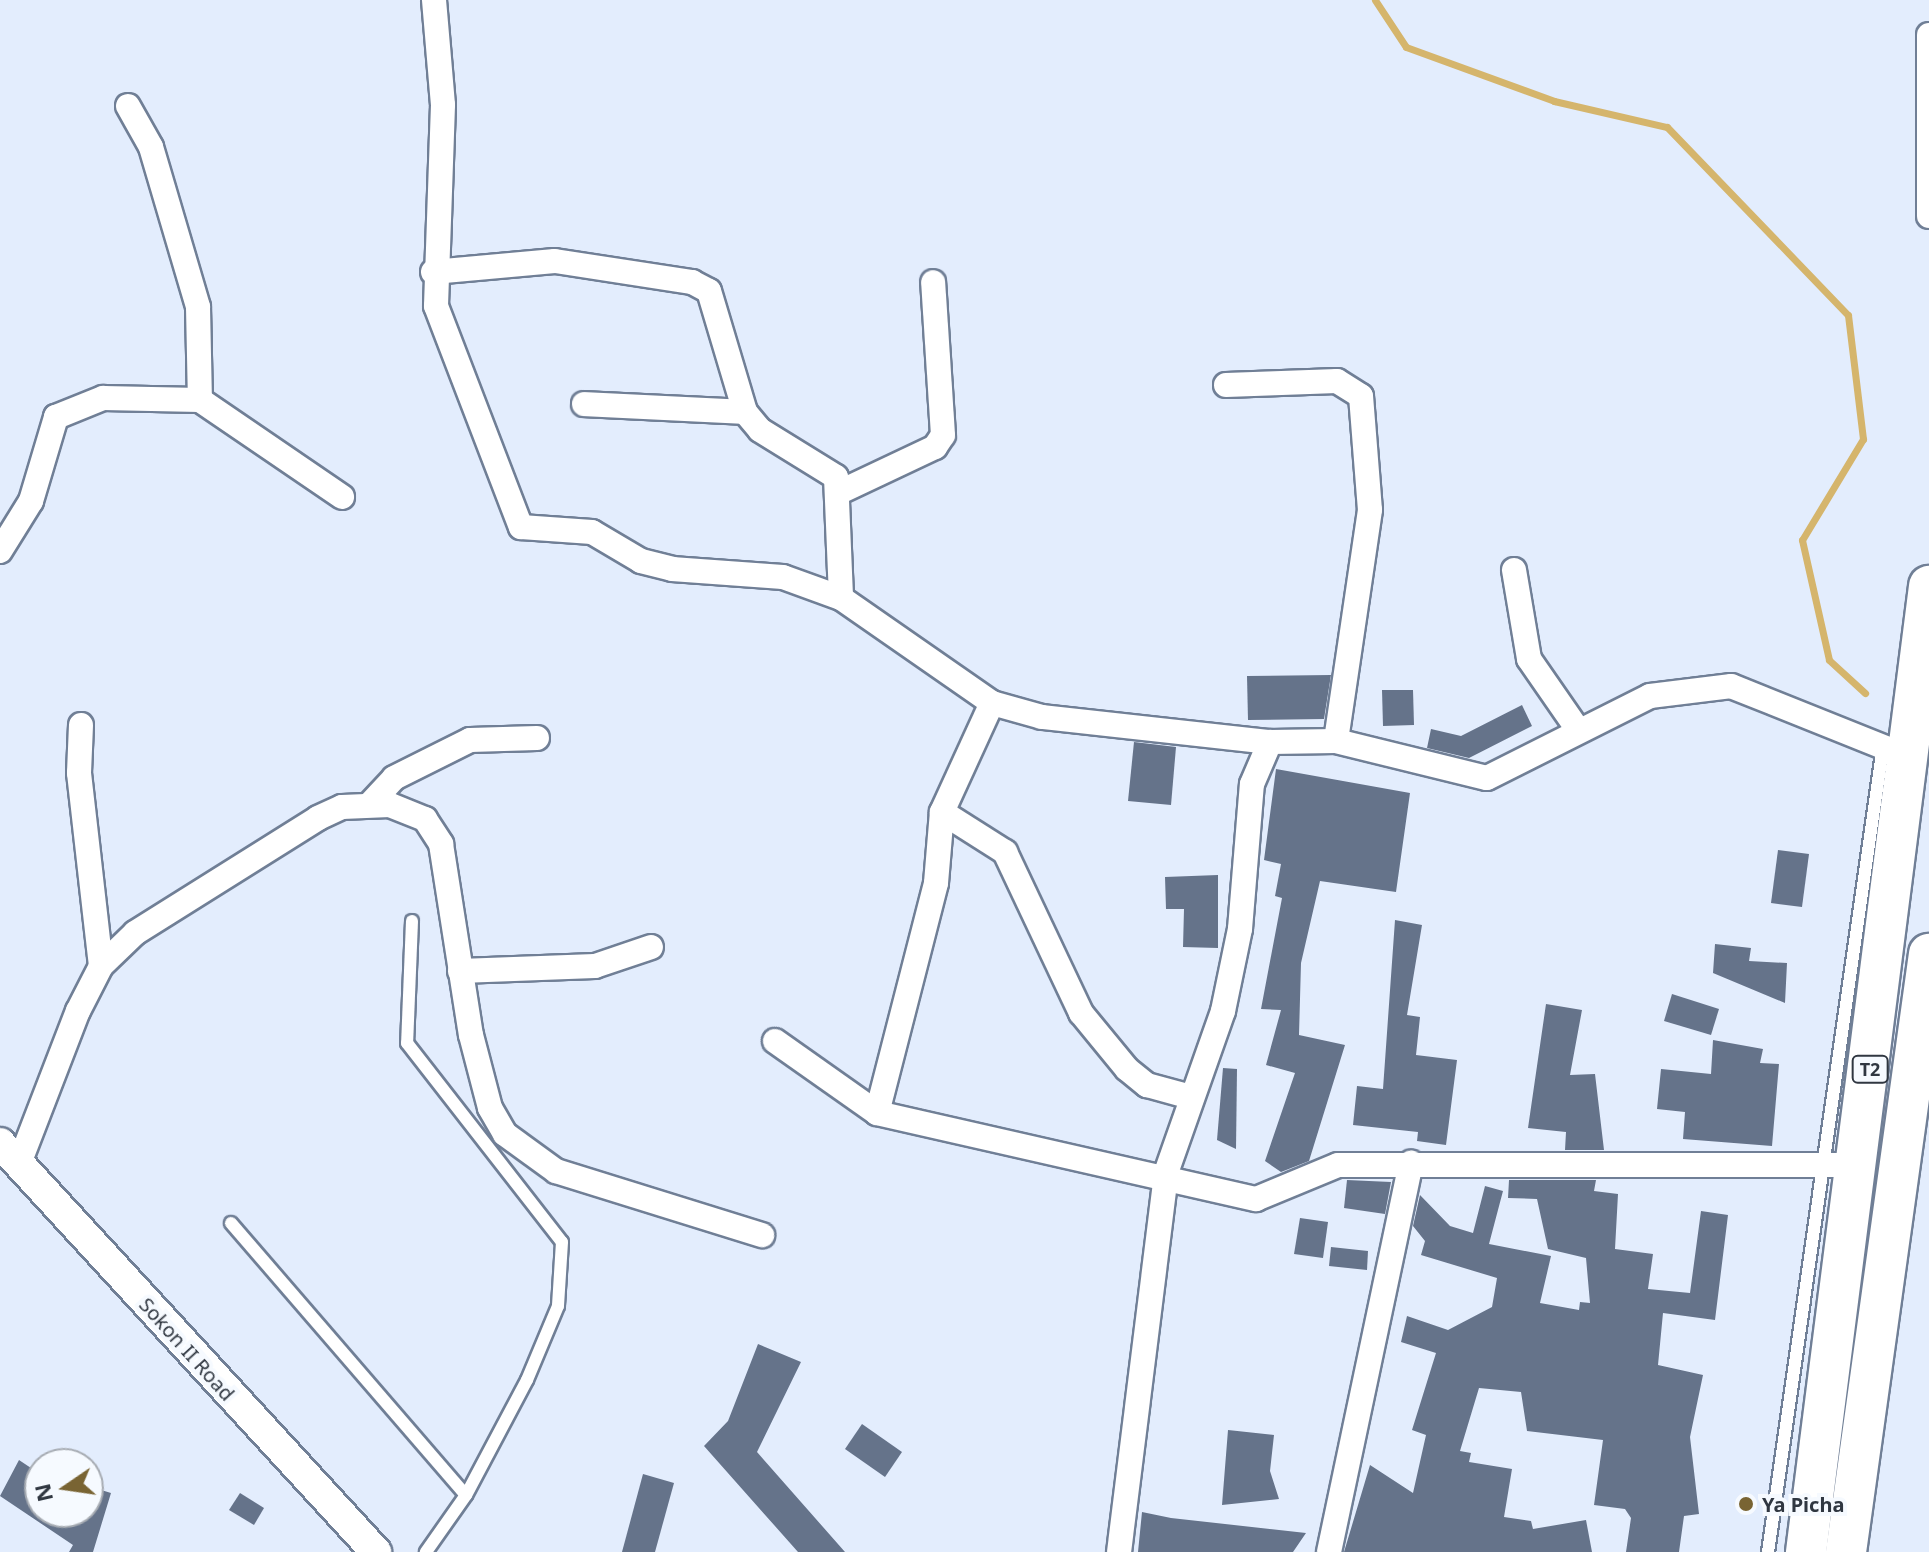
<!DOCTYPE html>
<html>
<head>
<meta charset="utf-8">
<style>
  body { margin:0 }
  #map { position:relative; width:1929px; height:1552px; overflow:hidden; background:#e3edfd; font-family:"Noto Sans",sans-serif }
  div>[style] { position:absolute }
  .stream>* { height:7px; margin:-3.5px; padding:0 3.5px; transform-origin:3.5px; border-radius:3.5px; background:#d5b56c }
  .building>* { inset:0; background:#65738a }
  .roads { filter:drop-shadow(2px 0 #707f96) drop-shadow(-2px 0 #707f96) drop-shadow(0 2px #707f96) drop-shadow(0 -2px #707f96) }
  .service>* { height:12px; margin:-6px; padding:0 6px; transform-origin:6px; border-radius:6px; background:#fff }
  .minor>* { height:24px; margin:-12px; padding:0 12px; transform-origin:12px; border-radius:12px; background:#fff }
  .tertiary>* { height:30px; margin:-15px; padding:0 15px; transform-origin:15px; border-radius:15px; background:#fff }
  .trunk>* { height:40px; margin:-20px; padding:0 20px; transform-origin:20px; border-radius:20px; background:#fff }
  .dots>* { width:22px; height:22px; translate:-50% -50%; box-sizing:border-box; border:4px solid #f6faff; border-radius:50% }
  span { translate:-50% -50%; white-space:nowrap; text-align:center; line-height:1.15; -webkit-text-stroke:8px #f6faff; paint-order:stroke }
  .shield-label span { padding:2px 6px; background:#f6faff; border:2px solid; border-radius:6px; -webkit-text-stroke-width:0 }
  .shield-label { font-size:18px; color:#303741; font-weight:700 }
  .street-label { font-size:20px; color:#303741 }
  .poi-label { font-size:20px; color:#303741; font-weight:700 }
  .left { translate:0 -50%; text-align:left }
  .north { position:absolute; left:24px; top:1448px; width:80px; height:80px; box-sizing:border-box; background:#f6faff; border:2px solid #a7acb3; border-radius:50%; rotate:257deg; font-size:22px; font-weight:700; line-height:32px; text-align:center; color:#303741 }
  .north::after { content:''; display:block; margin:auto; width:28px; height:36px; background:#796433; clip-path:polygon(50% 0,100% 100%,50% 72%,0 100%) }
</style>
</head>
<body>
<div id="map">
  <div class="stream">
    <div style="left:1375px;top:0;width:56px;rotate:56.6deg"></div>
    <div style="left:1406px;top:47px;width:158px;rotate:20deg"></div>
    <div style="left:1554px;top:101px;width:116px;rotate:13deg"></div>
    <div style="left:1667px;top:127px;width:261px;rotate:46.1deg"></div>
    <div style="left:1848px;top:315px;width:125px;rotate:83.1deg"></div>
    <div style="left:1863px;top:439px;width:118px;rotate:121.1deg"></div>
    <div style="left:1802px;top:540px;width:123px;rotate:77.3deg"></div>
    <div style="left:1829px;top:660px;width:49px;rotate:42.5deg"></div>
  </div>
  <div class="building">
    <div style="clip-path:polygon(1331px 675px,1324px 719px,1248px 720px,1247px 676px)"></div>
    <div style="clip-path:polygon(1382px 690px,1413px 690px,1414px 725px,1383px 726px)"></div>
    <div style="clip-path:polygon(1522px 705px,1532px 726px,1469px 758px,1427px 748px,1431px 729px,1461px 736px)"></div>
    <div style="clip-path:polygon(1134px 742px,1176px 747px,1171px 805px,1128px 801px)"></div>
    <div style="clip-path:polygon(1276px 769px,1410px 793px,1396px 892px,1320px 881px,1301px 963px,1299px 1035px,1345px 1045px,1309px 1161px,1281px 1172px,1265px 1161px,1295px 1073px,1266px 1065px,1281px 1010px,1261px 1009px,1282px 898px,1275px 896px,1281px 864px,1264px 860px)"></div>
    <div style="clip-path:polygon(1778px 850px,1809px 854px,1802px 907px,1771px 903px)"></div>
    <div style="clip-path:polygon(1218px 875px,1218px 948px,1183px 947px,1184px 909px,1166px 909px,1165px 877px)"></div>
    <div style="clip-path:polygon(1395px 920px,1422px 925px,1407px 1015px,1420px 1017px,1416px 1055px,1457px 1060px,1446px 1145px,1417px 1141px,1418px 1132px,1353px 1125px,1357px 1086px,1383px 1089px)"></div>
    <div style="clip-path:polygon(1715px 944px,1751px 948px,1749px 961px,1787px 963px,1785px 1003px,1713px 973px)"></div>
    <div style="clip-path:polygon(1672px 994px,1719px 1009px,1711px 1035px,1664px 1021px)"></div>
    <div style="clip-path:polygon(1546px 1004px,1582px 1010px,1570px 1075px,1595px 1074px,1604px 1150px,1565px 1150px,1566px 1132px,1528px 1128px)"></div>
    <div style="clip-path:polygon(1713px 1040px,1763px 1049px,1760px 1063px,1779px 1064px,1772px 1146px,1683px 1139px,1685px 1112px,1657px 1109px,1661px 1069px,1711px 1074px)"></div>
    <div style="clip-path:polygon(1223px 1068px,1237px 1069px,1236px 1149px,1217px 1140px)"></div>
    <div style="clip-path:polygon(1347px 1180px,1391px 1182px,1385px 1214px,1344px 1208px)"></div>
    <div style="clip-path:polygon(1509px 1180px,1596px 1180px,1594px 1191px,1618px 1194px,1615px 1249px,1653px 1254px,1648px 1289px,1690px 1293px,1701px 1211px,1728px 1215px,1715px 1320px,1663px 1313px,1658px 1365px,1703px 1375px,1690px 1437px,1699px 1514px,1684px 1516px,1679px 1552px,1626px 1552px,1631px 1518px,1625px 1509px,1594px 1505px,1603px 1440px,1527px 1431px,1521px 1392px,1479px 1388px,1460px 1451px,1471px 1453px,1469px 1462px,1512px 1469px,1504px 1517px,1531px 1521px,1533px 1529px,1586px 1520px,1592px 1552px,1344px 1552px,1370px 1465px,1413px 1493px,1426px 1435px,1412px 1430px,1436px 1353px,1401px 1342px,1407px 1316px,1448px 1330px,1492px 1307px,1497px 1278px,1421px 1255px,1425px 1241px,1413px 1226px,1420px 1195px,1450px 1226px,1473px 1233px,1485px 1186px,1503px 1191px,1489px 1244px,1551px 1256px,1540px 1303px,1579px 1310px,1580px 1302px,1590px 1303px,1586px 1258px,1548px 1249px,1537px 1199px,1508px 1198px)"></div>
    <div style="clip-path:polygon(1300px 1218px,1328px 1222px,1323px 1258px,1294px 1254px)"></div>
    <div style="clip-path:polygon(1331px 1247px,1368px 1251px,1367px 1270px,1329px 1266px)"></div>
    <div style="clip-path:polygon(758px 1344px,801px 1362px,757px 1452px,845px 1552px,798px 1552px,704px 1446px,728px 1421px)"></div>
    <div style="clip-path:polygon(862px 1424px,902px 1452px,885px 1477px,845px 1449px)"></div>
    <div style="clip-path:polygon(1228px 1430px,1274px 1435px,1270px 1471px,1279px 1499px,1222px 1505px)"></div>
    <div style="clip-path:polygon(19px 1460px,40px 1474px,40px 1512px,88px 1512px,88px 1486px,111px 1493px,93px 1552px,69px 1552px,73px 1545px,0 1496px)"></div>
    <div style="clip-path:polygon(643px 1474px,674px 1483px,655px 1552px,622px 1552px)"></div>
    <div style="clip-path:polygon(240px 1493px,264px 1508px,254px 1525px,229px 1510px)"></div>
    <div style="clip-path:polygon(1142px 1512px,1171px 1518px,1306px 1533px,1293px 1552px,1138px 1552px)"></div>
  </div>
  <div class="roads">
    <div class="service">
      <div style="left:412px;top:921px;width:122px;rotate:92.3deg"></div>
      <div style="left:407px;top:1043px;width:252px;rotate:52.1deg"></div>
      <div style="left:562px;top:1242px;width:64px;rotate:93.6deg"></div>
      <div style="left:558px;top:1306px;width:80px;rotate:112.7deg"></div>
      <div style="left:527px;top:1380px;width:130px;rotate:117.9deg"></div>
      <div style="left:466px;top:1495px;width:70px;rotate:125.1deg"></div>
      <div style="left:231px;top:1223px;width:359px;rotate:49.2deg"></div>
      <div style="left:1768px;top:1552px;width:814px;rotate:-81.88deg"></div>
    </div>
    <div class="minor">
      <div style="left:434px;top:0;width:105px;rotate:85.1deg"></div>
      <div style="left:443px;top:105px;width:201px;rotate:92deg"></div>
      <div style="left:436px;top:306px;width:237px;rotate:69deg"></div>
      <div style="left:521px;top:527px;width:71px;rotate:4deg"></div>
      <div style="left:592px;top:532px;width:57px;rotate:30.6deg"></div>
      <div style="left:641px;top:561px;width:32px;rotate:14deg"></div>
      <div style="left:672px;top:569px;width:111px;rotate:4.1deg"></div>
      <div style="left:783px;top:577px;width:62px;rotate:19.9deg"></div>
      <div style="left:841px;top:598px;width:184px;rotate:34.8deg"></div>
      <div style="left:992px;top:703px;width:52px;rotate:15.6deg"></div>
      <div style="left:1042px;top:717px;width:229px;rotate:6.3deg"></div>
      <div style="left:1929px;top:35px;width:181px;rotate:90deg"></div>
      <div style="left:128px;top:106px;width:47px;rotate:60.7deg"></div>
      <div style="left:151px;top:147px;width:167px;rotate:73.6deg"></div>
      <div style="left:198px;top:307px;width:93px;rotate:88.8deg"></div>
      <div style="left:433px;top:272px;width:122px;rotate:-5.2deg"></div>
      <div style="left:555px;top:261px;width:139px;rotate:8.7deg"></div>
      <div style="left:692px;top:282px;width:19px;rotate:28deg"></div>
      <div style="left:709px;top:291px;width:126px;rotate:73.4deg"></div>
      <div style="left:745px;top:412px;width:23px;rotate:50deg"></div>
      <div style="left:760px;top:430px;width:89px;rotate:31.7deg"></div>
      <div style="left:836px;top:477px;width:121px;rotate:87.6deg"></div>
      <div style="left:1226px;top:385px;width:111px;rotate:-2.1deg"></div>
      <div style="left:1337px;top:381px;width:28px;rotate:32deg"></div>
      <div style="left:1361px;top:396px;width:114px;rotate:85.5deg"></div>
      <div style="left:1370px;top:510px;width:233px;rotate:98.4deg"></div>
      <div style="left:584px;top:404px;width:161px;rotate:2.8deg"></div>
      <div style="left:842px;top:491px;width:103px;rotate:-25.3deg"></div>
      <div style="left:935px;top:447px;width:14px;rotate:-56deg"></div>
      <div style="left:943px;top:435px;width:153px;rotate:-93.7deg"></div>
      <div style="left:0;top:551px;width:59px;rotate:-58.2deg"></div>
      <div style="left:31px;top:501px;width:88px;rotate:-73.4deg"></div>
      <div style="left:56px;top:417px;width:51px;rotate:-22deg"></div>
      <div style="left:103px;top:398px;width:97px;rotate:1.2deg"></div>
      <div style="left:200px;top:400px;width:172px;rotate:34.3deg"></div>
      <div style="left:1514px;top:570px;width:90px;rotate:80.4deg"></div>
      <div style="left:1529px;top:659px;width:83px;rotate:55.3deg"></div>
      <div style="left:81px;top:725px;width:48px;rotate:92.4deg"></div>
      <div style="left:79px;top:773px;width:194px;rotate:83.5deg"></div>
      <div style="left:370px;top:804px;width:35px;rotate:-47deg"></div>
      <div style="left:394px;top:778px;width:85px;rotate:-26.6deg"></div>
      <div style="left:470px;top:740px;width:67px;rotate:-1.7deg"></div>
      <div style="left:942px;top:812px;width:75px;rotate:32.4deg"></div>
      <div style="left:1005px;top:852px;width:178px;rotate:64.7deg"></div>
      <div style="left:1081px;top:1013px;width:72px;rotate:50.6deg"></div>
      <div style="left:1127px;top:1069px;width:26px;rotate:39deg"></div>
      <div style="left:1147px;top:1085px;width:46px;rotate:15.3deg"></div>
      <div style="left:460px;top:971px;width:135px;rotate:-2.1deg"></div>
      <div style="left:595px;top:966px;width:59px;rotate:-18.7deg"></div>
      <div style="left:775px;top:1041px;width:125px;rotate:35.2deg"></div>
      <div style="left:877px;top:1113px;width:389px;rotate:12.8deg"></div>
      <div style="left:1256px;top:1199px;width:89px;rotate:-22.5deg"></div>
      <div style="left:1338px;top:1165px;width:519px"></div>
      <div style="left:877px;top:1113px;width:237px;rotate:-75.6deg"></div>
      <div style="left:936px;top:883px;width:71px;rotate:-85.2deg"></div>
      <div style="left:942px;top:812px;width:120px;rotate:-65.4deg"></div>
      <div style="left:20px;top:1161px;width:161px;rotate:-68.9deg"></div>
      <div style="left:78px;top:1011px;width:51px;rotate:-62.9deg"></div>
      <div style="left:101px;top:966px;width:47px;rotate:-44.1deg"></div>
      <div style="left:135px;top:933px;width:216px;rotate:-32.1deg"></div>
      <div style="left:318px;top:818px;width:26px;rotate:-25deg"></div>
      <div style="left:342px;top:807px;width:48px;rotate:-2.4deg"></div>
      <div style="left:390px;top:805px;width:38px;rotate:22deg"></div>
      <div style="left:425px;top:819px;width:30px;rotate:57deg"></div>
      <div style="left:441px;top:844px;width:193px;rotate:81.1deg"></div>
      <div style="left:471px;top:1035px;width:75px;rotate:75.4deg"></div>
      <div style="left:490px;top:1108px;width:30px;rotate:60deg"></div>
      <div style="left:505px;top:1134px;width:63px;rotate:36deg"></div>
      <div style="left:556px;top:1171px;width:216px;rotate:17.3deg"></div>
      <div style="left:1119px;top:1552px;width:382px;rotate:-82.9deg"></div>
      <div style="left:1166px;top:1173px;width:172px;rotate:-70.6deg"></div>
      <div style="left:1223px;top:1011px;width:84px;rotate:-78.3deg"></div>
      <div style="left:1240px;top:929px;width:145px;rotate:-85.3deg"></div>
      <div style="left:1252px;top:784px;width:46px;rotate:-66.8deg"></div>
      <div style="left:1270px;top:742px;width:66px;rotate:-0.9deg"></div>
      <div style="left:1336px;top:741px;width:155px;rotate:13.8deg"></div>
      <div style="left:1487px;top:778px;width:182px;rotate:-26.7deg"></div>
      <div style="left:1650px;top:696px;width:82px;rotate:-7deg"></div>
      <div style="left:1731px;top:686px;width:194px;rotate:21.8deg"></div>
      <div style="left:1329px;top:1552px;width:398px;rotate:-78.1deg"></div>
    </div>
    <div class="tertiary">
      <div style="left:0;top:1143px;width:556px;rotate:47.41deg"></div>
    </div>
    <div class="trunk">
      <div style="left:1806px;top:1552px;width:974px;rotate:-82.74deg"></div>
      <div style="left:1846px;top:1552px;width:604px;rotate:-82.1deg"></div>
    </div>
  </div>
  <div class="dots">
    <div style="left:1746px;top:1504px;background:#796433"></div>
  </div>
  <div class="shield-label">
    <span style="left:1870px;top:1069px">T2</span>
  </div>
  <div class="street-label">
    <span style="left:187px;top:1349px;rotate:48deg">Sokon II Road</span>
  </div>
  <div class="poi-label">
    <span class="left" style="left:1762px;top:1504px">Ya Picha</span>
  </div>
  <div class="north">N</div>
</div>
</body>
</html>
